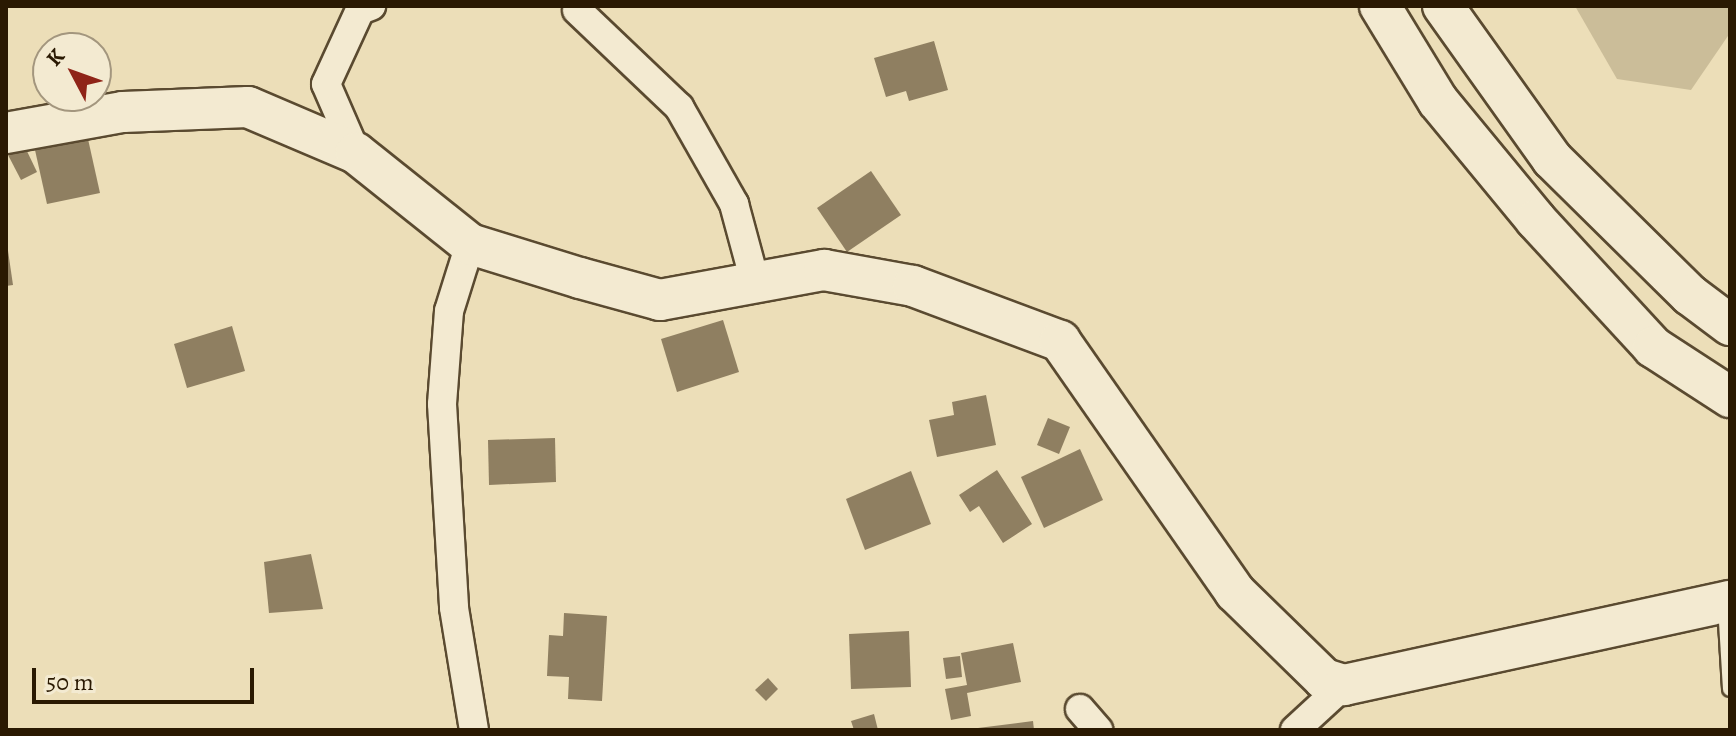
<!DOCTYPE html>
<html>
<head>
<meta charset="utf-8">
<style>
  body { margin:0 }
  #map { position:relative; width:1736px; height:736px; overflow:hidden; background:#ecdeb8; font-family:Alegreya,serif }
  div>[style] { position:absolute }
  .green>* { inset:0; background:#cbbd99 }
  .building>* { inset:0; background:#8f7f61 }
  .roads { filter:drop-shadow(2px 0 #5a4a30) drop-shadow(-2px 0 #5a4a30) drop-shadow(0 2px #5a4a30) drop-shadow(0 -2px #5a4a30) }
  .lane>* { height:14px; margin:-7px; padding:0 7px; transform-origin:7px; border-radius:7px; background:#f3ead1 }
  .street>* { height:28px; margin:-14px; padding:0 14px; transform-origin:14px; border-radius:14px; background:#f3ead1 }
  .secondary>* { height:40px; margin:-20px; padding:0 20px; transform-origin:20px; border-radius:20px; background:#f3ead1 }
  span { translate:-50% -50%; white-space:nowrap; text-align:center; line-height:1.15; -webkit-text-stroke:6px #f3ead1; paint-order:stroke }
  .frame { position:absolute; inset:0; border:8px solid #2a1902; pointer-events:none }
  .north { position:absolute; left:32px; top:32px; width:80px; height:80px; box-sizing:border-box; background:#f3ead1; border:2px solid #a3967e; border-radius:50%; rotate:311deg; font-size:22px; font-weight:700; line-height:32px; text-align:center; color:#2a1902 }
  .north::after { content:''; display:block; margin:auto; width:28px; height:36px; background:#8f2418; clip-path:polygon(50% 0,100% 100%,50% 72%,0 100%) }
  .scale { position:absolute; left:32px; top:668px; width:222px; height:36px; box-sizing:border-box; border:4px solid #2a1902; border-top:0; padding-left:10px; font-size:24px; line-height:28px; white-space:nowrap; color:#2a1902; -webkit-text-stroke:6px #f3ead1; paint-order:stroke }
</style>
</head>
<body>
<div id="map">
  <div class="green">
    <div style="clip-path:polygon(1575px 6px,1730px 6px,1730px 33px,1691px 90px,1617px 79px)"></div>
  </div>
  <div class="building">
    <div style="clip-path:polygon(934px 41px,948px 90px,909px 101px,906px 91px,886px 97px,874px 58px)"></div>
    <div style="clip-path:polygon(88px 139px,100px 193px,47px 204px,35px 150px)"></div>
    <div style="clip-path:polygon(24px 145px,37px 172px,21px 180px,7px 153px)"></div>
    <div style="clip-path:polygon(871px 171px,901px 215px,847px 252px,817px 208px)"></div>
    <div style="clip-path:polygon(6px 237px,13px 285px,6px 286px)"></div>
    <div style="clip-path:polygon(723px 320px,739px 372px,677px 392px,661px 339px)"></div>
    <div style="clip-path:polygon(232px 326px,245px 371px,187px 388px,174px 344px)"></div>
    <div style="clip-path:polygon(986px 395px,996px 445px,937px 457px,929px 420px,954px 415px,952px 402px)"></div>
    <div style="clip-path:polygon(1048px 418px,1070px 427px,1059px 454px,1037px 445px)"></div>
    <div style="clip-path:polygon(555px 438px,556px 482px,489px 485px,488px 440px)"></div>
    <div style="clip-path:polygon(1080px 449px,1103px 500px,1044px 528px,1021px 477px)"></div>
    <div style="clip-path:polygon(997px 470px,1032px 524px,1003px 543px,979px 506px,970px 512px,959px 495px)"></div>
    <div style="clip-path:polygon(911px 471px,931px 524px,865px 550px,846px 499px)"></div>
    <div style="clip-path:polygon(311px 554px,323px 609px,269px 613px,264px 562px)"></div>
    <div style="clip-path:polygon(564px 613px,607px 616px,602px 701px,568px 699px,569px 677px,547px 676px,549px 635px,563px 636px)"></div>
    <div style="clip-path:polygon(909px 631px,911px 687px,851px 689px,849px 634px)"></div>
    <div style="clip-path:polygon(1013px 643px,1021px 682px,967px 693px,971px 716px,951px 720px,945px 689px,967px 685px,961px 653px)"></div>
    <div style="clip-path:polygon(960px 656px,962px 677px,946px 679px,943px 658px)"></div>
    <div style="clip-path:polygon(768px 678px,778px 689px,766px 701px,755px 690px)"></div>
    <div style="clip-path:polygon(874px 714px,878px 730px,854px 730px,851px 721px)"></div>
    <div style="clip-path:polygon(1033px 721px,1034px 730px,978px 730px,978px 728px)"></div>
  </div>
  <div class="roads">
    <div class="lane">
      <div style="left:1725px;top:605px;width:84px;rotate:86.6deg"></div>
    </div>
    <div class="street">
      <div style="left:577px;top:10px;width:141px;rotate:43.6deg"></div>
      <div style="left:679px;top:107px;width:112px;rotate:60.4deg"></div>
      <div style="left:734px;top:204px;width:81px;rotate:74.9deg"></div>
      <div style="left:356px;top:153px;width:75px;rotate:-113.5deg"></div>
      <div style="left:326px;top:84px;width:81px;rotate:-65.3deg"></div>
      <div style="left:360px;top:10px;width:12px;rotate:-20deg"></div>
      <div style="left:470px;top:244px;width:70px;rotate:107.4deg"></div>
      <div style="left:449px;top:311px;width:93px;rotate:94.3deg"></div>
      <div style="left:442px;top:404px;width:204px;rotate:86.6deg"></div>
      <div style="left:454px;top:608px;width:124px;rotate:80.7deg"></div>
      <div style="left:1080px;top:709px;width:28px;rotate:49deg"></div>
      <div style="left:1295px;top:730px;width:67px;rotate:-42.6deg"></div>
    </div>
    <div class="secondary">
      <div style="left:1380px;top:6px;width:111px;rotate:58.6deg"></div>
      <div style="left:1438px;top:101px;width:154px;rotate:50.5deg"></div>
      <div style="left:1536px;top:220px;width:173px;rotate:47.3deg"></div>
      <div style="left:1653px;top:347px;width:92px;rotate:33deg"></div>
      <div style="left:1443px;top:6px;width:188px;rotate:54.5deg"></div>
      <div style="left:1552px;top:159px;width:194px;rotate:44.6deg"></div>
      <div style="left:1690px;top:295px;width:50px;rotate:36.9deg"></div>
      <div style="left:6px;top:133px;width:119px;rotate:-10.2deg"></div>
      <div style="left:123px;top:112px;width:125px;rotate:-2.3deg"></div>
      <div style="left:248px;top:107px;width:117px;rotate:23.1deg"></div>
      <div style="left:356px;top:153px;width:146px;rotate:38.6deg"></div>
      <div style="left:470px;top:244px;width:115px;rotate:17.2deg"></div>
      <div style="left:580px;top:278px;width:83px;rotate:15.4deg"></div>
      <div style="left:660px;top:300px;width:167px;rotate:-10.4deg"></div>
      <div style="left:824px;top:270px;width:90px;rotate:10.2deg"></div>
      <div style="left:913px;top:286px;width:157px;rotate:20.5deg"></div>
      <div style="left:1060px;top:341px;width:306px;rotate:55.1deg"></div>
      <div style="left:1235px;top:592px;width:124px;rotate:44.3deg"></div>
      <div style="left:1324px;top:679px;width:21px;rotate:17deg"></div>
      <div style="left:1344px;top:685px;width:395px;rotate:-12.3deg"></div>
    </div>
  </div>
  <div class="frame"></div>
  <div class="north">K</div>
  <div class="scale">50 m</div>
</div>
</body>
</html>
